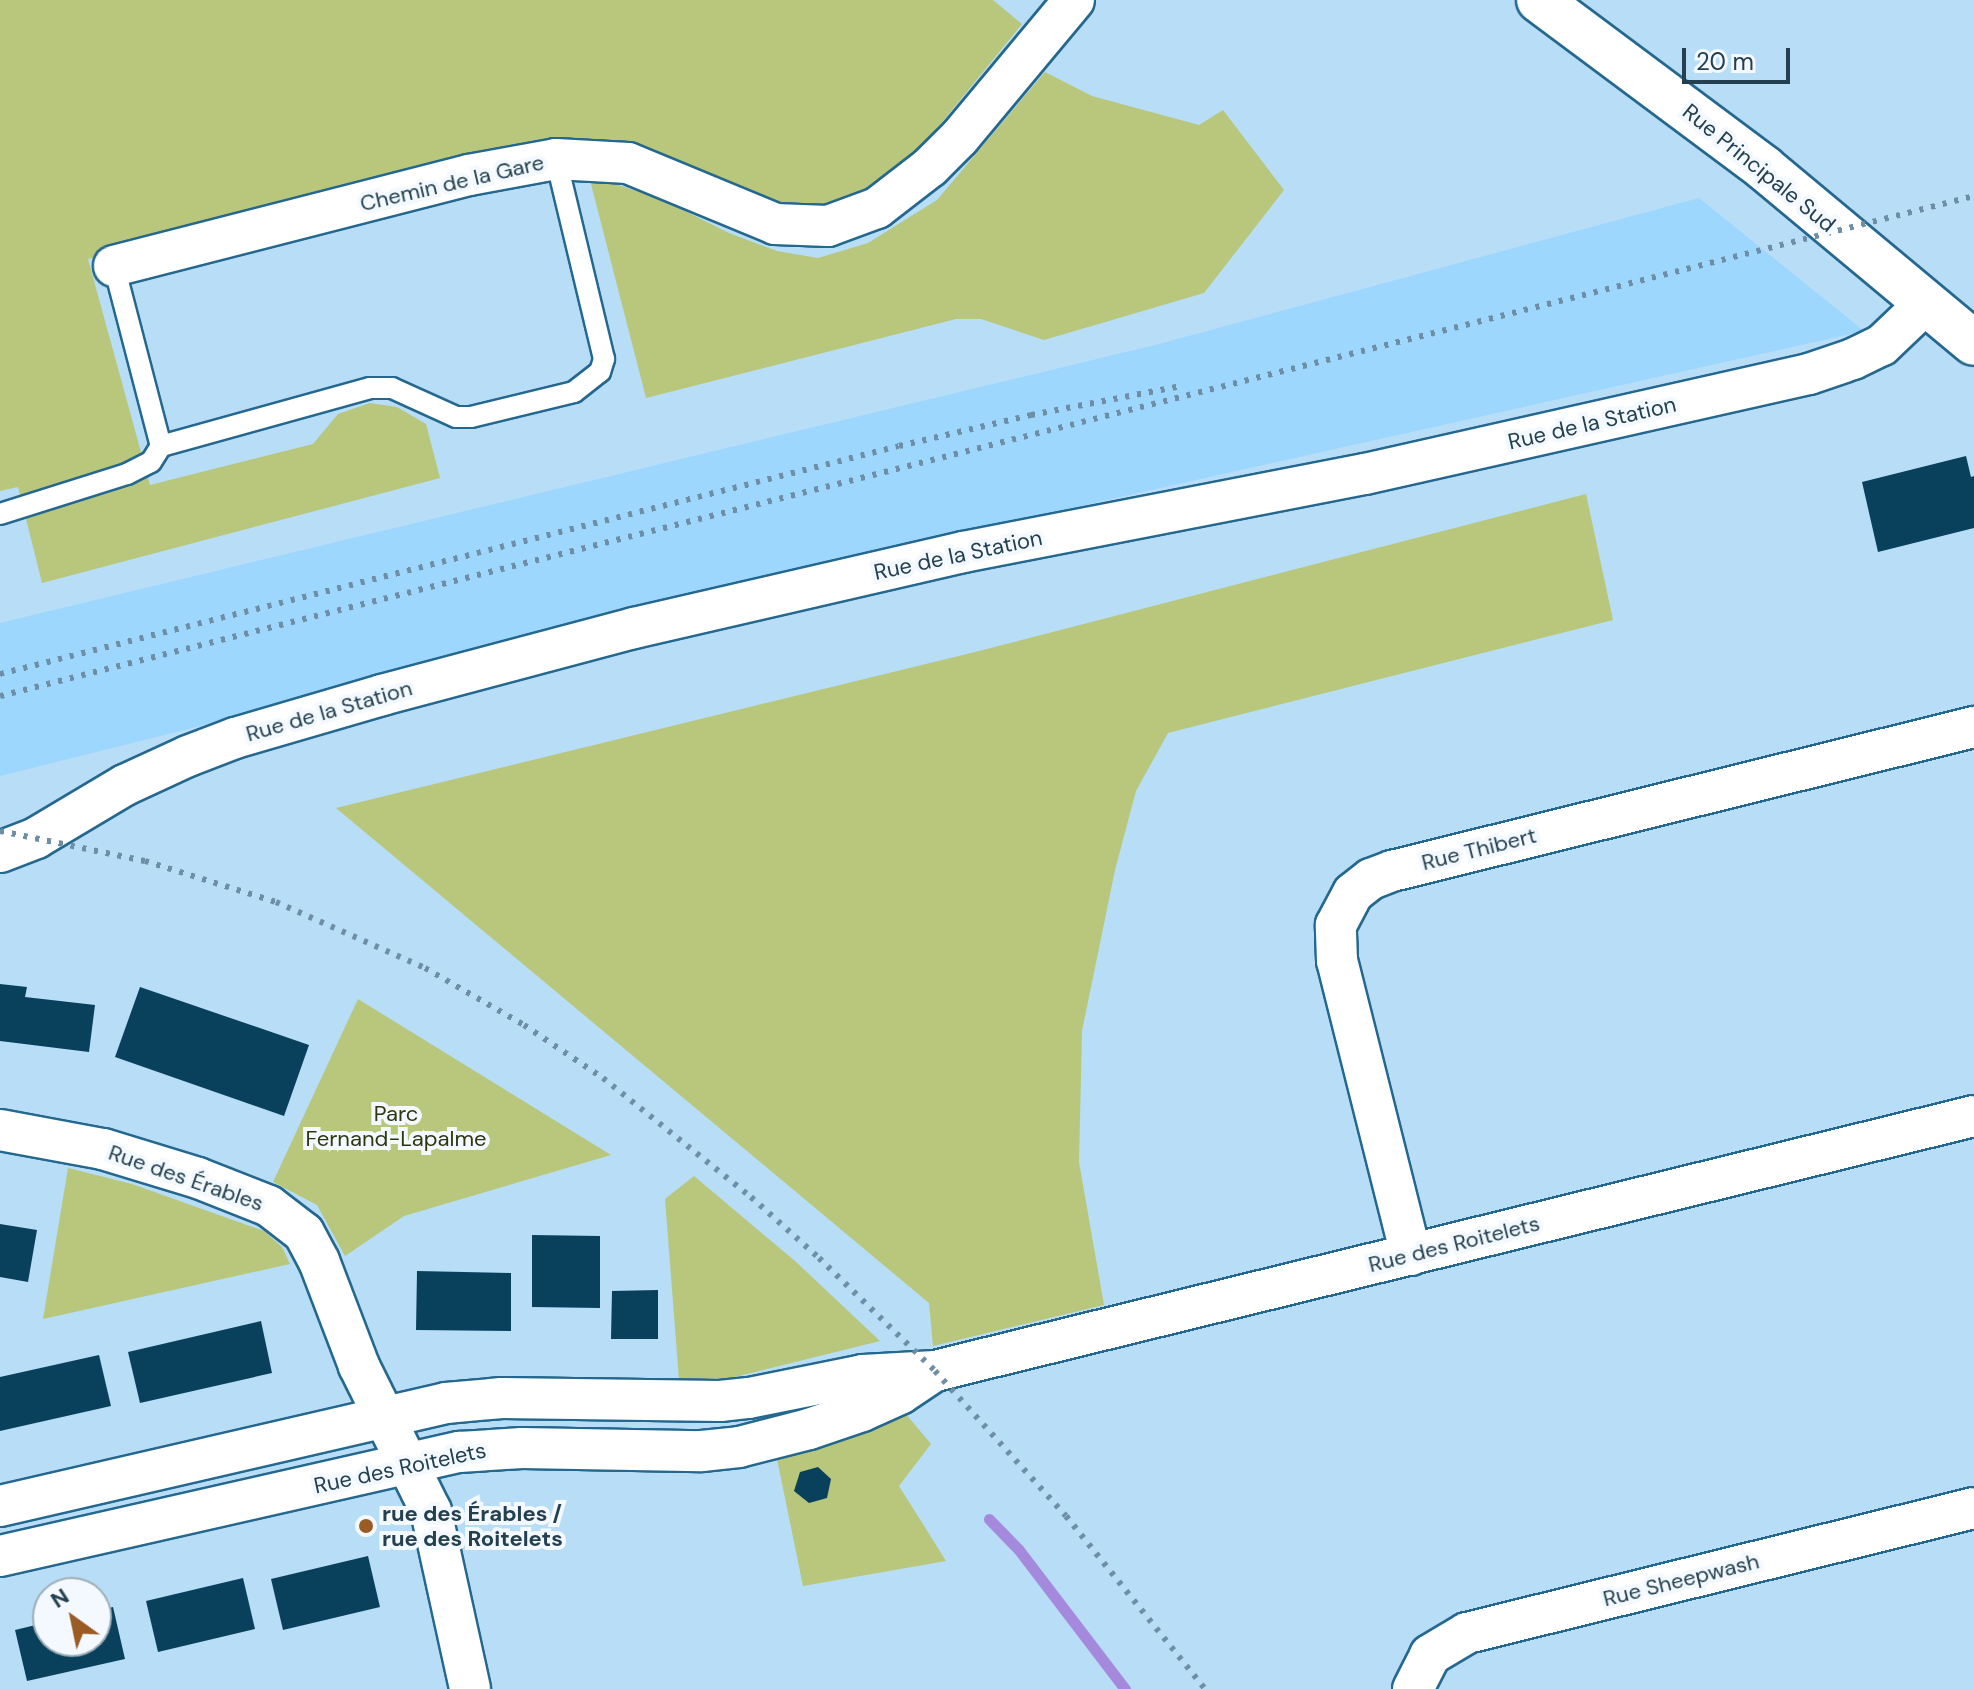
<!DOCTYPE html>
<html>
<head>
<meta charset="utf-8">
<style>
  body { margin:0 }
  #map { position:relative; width:1974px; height:1689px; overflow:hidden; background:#b7ddf7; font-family:"DM Sans",sans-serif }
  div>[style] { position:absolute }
  .built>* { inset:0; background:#9dd7fe }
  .green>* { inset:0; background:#b8c77b }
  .stream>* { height:11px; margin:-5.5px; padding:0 5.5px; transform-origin:5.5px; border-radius:5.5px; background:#a489dc }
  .building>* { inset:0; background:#09405c }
  .roads { filter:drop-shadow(2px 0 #25688f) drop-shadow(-2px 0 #25688f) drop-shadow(0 2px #25688f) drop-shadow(0 -2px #25688f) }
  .service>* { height:20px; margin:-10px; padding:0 10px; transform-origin:10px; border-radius:10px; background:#fff }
  .minor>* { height:40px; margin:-20px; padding:0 20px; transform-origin:20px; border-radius:20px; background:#fff }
  .tertiary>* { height:44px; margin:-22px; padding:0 22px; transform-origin:22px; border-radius:22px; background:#fff }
  .rail>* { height:6px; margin-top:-3px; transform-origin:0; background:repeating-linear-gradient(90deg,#6d8ea4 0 4px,transparent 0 12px) }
  .dots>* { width:22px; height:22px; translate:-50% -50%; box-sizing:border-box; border:4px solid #f3f9fe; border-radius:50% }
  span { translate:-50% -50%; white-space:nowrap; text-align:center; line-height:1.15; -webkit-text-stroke:8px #f3f9fe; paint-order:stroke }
  .street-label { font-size:22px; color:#233f50 }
  .park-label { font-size:22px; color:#30360e }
  .poi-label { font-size:22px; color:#233f50; font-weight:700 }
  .left { translate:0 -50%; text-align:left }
  .north { position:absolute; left:32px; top:1577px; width:80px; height:80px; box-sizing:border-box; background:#f3f9fe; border:2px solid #a0afb8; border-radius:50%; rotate:327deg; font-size:22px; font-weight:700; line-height:32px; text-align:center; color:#233f50 }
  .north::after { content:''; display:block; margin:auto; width:28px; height:36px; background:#9b5b24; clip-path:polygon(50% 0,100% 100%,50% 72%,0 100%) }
  .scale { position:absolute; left:1682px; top:48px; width:108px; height:36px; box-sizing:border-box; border:4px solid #233f50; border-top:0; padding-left:10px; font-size:24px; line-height:28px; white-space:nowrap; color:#233f50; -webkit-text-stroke:6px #f3f9fe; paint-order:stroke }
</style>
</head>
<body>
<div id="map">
  <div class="built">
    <div style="clip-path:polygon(1699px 198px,1864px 331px,1102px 501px,0 776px,0 623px,1159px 344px)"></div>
  </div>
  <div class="green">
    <div style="clip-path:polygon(0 0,993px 0,1022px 24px,903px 170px,887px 183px,821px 209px,797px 209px,757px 200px,653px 152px,581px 139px,535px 140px,88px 259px,150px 485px,313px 444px,338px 414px,370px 403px,397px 407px,426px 424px,440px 478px,42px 583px,18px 487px,0 491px)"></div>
    <div style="clip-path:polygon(1045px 72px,1092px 96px,1199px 125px,1223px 110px,1284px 190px,1204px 293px,1044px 340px,981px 319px,956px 319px,646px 398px,590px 180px,600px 179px,661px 199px,729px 233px,777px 251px,818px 258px,868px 243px,937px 200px)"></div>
    <div style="clip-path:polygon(1586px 494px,1613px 620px,1168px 733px,1136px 791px,1115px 870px,1082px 1031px,1079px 1162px,1104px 1305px,933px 1346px,929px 1303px,336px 808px,975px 652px)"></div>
    <div style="clip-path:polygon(358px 999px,611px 1155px,404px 1216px,345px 1256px,317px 1205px,273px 1182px)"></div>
    <div style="clip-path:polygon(68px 1168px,132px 1184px,264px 1231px,282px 1247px,290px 1264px,43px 1319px)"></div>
    <div style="clip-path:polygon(694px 1176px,795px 1261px,880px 1341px,731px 1378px,679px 1380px,665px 1199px)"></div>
    <div style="clip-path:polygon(905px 1413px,931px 1444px,899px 1486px,946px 1561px,803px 1586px,777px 1459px,818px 1448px)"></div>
  </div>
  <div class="stream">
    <div style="left:989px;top:1519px;width:43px;rotate:45.9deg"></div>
    <div style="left:1019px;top:1550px;width:175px;rotate:52.7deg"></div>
  </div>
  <div class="building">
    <div style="clip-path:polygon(1966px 456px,1971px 477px,1974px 476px,1974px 528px,1878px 552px,1862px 482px)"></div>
    <div style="clip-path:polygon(0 984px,27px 987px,25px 997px,95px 1005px,89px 1052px,0 1041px)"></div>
    <div style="clip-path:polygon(140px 987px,309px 1045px,284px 1116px,115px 1057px)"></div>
    <div style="clip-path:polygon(0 1224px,37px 1230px,28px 1282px,0 1277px)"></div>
    <div style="clip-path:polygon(532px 1235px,600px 1236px,600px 1308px,532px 1307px)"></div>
    <div style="clip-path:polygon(417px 1271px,511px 1273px,511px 1331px,416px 1330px)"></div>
    <div style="clip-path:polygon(658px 1290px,658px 1339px,611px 1339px,612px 1291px)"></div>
    <div style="clip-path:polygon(261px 1321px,272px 1373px,140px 1403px,128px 1352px)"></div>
    <div style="clip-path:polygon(99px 1355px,111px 1406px,0 1431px,0 1377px)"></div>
    <div style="clip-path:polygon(818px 1467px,831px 1479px,827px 1498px,809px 1503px,794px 1491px,800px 1472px)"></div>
    <div style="clip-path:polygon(368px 1556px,380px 1607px,283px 1630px,271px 1579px)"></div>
    <div style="clip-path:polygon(243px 1578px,255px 1629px,158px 1652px,146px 1601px)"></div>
    <div style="clip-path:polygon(113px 1607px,125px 1659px,27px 1681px,15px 1630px,48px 1622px,48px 1641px,96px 1641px,96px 1611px)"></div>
  </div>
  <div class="roads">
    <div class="service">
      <div style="left:114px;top:266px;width:186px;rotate:75.4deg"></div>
      <div style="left:161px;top:446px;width:217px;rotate:-15.5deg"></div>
      <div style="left:370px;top:388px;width:22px"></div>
      <div style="left:392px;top:388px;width:70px;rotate:24.4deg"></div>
      <div style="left:456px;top:417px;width:15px"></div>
      <div style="left:471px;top:417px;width:106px;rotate:-13.6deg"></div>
      <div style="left:574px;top:392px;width:33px;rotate:-38deg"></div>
      <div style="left:600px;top:372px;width:14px;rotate:-73deg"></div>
      <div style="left:604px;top:359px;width:206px;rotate:-103.5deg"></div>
      <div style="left:0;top:514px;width:133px;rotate:-17.5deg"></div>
      <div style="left:127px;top:474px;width:27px;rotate:-27deg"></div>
      <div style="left:151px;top:462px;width:19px;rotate:-58deg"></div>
    </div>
    <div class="minor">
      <div style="left:114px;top:266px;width:366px;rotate:-14.4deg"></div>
      <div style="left:469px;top:175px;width:88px;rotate:-10.4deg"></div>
      <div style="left:556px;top:159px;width:72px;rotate:3.2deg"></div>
      <div style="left:628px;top:163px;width:159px;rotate:22.5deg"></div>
      <div style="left:775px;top:224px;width:53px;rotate:2.2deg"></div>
      <div style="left:828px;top:226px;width:52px;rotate:-20.2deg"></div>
      <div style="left:877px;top:208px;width:67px;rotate:-37.7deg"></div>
      <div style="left:930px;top:167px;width:42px;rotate:-45deg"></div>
      <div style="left:960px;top:137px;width:178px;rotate:-50.2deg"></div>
      <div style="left:0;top:852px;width:39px;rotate:-21deg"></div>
      <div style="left:36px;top:838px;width:104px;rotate:-30.8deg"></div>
      <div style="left:125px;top:785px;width:69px;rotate:-24.7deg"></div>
      <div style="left:188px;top:756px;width:50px;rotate:-21deg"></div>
      <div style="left:235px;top:738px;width:153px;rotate:-16.3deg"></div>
      <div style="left:382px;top:695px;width:261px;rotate:-14.9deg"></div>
      <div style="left:634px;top:628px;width:338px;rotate:-13deg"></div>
      <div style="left:963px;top:552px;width:409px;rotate:-11deg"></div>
      <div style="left:1365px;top:474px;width:455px;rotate:-12.7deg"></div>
      <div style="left:1809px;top:374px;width:46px;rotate:-18.8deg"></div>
      <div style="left:1853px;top:359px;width:32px;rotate:-26deg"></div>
      <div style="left:1882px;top:345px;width:59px;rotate:-43.6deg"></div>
      <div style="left:0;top:1130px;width:105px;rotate:10.5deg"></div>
      <div style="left:103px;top:1149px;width:99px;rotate:17deg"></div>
      <div style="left:198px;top:1178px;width:76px;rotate:21.5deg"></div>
      <div style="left:269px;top:1206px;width:44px;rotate:37.6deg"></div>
      <div style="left:304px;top:1233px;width:32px;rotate:62deg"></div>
      <div style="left:319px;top:1261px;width:112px;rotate:69.1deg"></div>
      <div style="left:359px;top:1366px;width:162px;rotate:63.6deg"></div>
      <div style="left:431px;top:1511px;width:182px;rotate:77.6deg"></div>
      <div style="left:1411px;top:1255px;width:303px;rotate:-104.1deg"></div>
      <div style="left:1337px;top:961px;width:36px;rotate:-92deg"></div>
      <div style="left:1336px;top:925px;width:36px;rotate:-62deg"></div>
      <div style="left:1353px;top:893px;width:23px;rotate:-38deg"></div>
      <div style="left:1371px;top:879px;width:22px;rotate:-21deg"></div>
      <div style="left:1392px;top:871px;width:600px;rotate:-13.9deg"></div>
      <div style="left:0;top:1506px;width:458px;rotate:-13deg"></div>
      <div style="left:446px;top:1403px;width:56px;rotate:-5.1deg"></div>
      <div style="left:502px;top:1398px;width:218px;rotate:0.8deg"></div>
      <div style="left:720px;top:1401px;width:29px;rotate:-6deg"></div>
      <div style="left:749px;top:1398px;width:116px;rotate:-11.4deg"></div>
      <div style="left:863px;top:1375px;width:72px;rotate:-3.2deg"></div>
      <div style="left:935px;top:1371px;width:1070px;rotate:-13.79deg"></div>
      <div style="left:0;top:1556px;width:471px;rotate:-12.8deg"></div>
      <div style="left:459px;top:1452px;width:63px;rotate:-3.6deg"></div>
      <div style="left:522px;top:1448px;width:180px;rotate:1deg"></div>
      <div style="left:702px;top:1451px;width:37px;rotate:-6deg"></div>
      <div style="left:739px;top:1447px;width:72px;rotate:-14.4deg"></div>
      <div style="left:809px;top:1429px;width:56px;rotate:-18.8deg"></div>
      <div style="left:862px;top:1411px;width:42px;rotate:-24.1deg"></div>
      <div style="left:900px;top:1394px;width:37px;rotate:-34deg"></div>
      <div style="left:1413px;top:1689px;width:38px;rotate:-63deg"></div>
      <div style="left:1430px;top:1655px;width:43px;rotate:-30.7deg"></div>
      <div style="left:1467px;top:1633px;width:522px;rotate:-13.85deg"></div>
    </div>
    <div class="tertiary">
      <div style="left:1539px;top:0;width:281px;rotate:36.7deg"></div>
      <div style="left:1764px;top:168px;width:273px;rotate:39.8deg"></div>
    </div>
  </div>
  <div class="rail">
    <div style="left:0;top:674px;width:927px;rotate:-14.23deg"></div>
    <div style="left:899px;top:446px;width:136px;rotate:-13.2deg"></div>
    <div style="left:1031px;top:415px;width:153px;rotate:-10.9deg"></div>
    <div style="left:0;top:696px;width:2036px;rotate:-14.21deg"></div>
    <div style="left:0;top:831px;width:148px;rotate:11.7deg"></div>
    <div style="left:145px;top:861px;width:137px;rotate:17.4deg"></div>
    <div style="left:276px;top:902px;width:163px;rotate:23.9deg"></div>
    <div style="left:425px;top:968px;width:114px;rotate:29.9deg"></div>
    <div style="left:524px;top:1025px;width:95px;rotate:33.9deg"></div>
    <div style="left:603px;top:1078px;width:190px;rotate:38.8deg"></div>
    <div style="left:751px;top:1197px;width:91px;rotate:41.9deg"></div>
    <div style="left:819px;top:1258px;width:162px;rotate:44.2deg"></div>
    <div style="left:935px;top:1371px;width:195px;rotate:47.9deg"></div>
    <div style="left:1066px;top:1516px;width:222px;rotate:51.2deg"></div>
  </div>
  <div class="dots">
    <div style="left:366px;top:1526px;background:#9b5b24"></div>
  </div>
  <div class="street-label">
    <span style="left:1759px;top:168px;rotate:39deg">Rue Principale Sud</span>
    <span style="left:452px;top:183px;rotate:-13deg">Chemin de la Gare</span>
    <span style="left:1592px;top:423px;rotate:-13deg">Rue de la Station</span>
    <span style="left:958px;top:555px;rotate:-12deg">Rue de la Station</span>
    <span style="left:329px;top:711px;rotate:-16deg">Rue de la Station</span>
    <span style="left:1479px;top:849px;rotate:-14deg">Rue Thibert</span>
    <span style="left:186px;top:1178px;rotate:19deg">Rue des Érables</span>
    <span style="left:1454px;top:1244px;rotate:-14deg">Rue des Roitelets</span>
    <span style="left:400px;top:1468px;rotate:-12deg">Rue des Roitelets</span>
    <span style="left:1681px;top:1580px;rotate:-14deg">Rue Sheepwash</span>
  </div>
  <div class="park-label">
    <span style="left:396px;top:1126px">Parc<br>Fernand-Lapalme</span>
  </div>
  <div class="poi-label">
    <span class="left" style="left:382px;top:1526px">rue des Érables /<br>rue des Roitelets</span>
  </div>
  <div class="north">N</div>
  <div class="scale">20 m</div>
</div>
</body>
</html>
